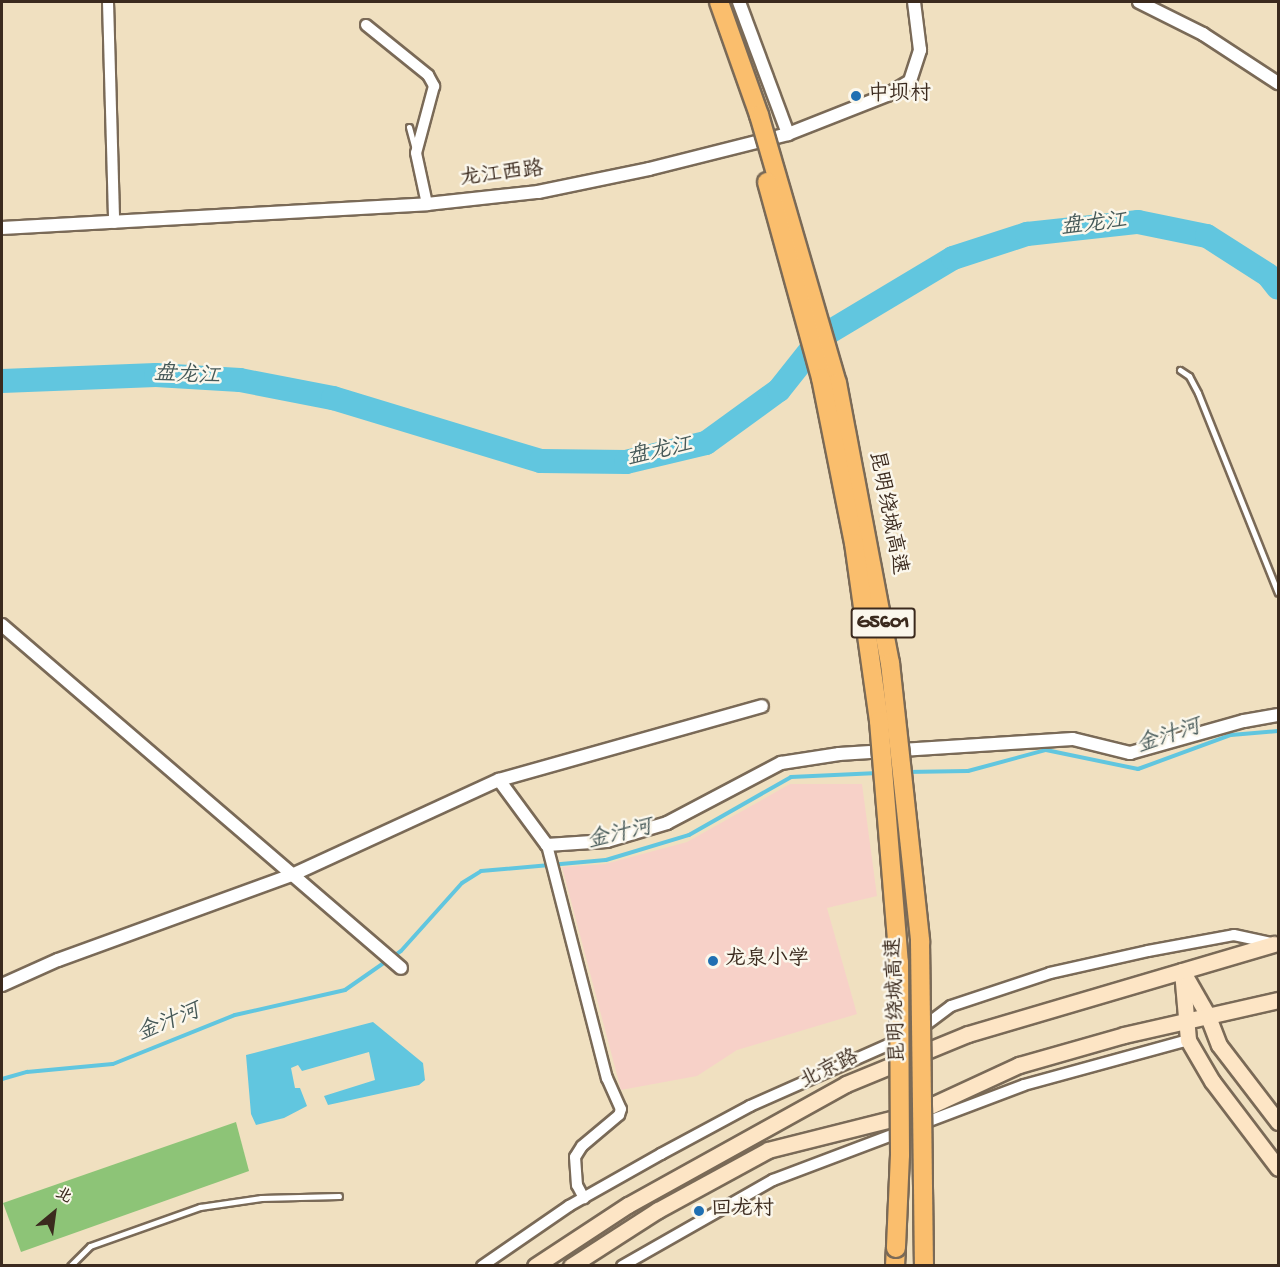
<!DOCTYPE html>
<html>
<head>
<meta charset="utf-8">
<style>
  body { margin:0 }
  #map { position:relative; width:1280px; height:1267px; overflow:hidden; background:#f0e0c0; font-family:"Gochi Hand","LXGW WenKai TC",sans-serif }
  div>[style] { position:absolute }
  .built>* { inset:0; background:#f7d1c8 }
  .green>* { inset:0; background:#8dc477 }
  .water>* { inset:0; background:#61c6df }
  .stream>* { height:4px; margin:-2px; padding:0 2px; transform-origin:2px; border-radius:2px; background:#61c6df }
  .river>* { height:24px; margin:-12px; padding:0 12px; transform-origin:12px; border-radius:12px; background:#61c6df }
  .roads { filter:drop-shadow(2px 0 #7a6a57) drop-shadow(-2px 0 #7a6a57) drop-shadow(0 2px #7a6a57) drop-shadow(0 -2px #7a6a57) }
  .service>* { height:5px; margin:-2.5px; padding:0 2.5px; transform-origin:2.5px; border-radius:2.5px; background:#fff }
  .minor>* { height:10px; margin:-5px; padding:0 5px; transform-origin:5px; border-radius:5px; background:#fff }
  .tertiary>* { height:12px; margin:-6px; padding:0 6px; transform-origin:6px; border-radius:6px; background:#fff }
  .secondary>* { height:15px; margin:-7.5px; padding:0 7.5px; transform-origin:7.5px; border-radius:7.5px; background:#fde5c5 }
  .motorway>* { height:18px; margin:-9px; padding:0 9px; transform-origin:9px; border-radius:9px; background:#fabe6d }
  .bridges { filter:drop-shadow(2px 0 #7a6a57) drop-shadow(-2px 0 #7a6a57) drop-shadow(0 2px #7a6a57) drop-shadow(0 -2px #7a6a57) }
  .motorway-bridge>* { height:18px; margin:-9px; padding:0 9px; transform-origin:9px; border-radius:9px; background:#fabe6d }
  .dots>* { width:16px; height:16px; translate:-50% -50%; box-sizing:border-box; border:3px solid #fbf7ec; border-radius:50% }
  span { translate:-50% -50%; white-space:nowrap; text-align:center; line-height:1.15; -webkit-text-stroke:5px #fbf7ec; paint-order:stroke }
  .shield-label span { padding:2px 4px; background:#fbf7ec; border:2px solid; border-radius:4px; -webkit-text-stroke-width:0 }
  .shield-label { font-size:20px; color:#3b2a1e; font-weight:700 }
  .poi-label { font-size:21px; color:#3b2a1e }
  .left { translate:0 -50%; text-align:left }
  .street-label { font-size:21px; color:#3b2a1e }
  .water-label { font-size:22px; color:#465958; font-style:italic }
  .frame { position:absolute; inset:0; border:3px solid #3b2a1e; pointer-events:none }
  .north { position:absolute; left:24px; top:1183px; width:60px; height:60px; -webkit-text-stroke:4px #fbf7ec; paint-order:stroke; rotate:29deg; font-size:16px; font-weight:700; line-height:24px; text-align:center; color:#3b2a1e }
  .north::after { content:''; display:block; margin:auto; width:21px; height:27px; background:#3b2a1e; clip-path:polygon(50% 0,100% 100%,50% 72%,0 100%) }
</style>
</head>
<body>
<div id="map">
  <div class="built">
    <div style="clip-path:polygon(790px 784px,862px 784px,877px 896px,827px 908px,857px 1014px,737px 1050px,697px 1076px,621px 1090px,562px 867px,605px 864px,687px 842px)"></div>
  </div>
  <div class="green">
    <div style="clip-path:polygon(236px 1122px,249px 1171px,21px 1252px,3px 1203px)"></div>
  </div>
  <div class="water">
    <div style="clip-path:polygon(373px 1022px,423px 1063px,425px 1080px,419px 1085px,328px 1105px,324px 1096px,375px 1080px,369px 1052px,302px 1071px,298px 1065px,291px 1068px,295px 1088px,300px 1088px,307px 1106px,284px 1118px,256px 1125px,251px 1114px,246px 1055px)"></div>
  </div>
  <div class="stream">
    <div style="left:906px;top:772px;width:62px;rotate:-0.9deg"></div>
    <div style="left:968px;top:771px;width:81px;rotate:-15.1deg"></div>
    <div style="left:1046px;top:750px;width:94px;rotate:11.7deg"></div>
    <div style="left:1138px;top:769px;width:99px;rotate:-20.1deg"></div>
    <div style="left:1231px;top:735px;width:47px;rotate:-4.9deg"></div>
    <div style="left:2px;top:1079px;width:26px;rotate:-16deg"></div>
    <div style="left:27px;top:1072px;width:86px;rotate:-5.3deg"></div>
    <div style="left:113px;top:1064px;width:131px;rotate:-21.9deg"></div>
    <div style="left:235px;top:1015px;width:113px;rotate:-12.8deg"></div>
    <div style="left:345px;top:990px;width:68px;rotate:-34.9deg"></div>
    <div style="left:401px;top:951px;width:91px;rotate:-48.1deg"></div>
    <div style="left:462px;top:883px;width:22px;rotate:-32deg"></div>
    <div style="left:481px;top:871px;width:125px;rotate:-5deg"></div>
    <div style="left:606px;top:860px;width:87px;rotate:-16.8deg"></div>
    <div style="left:689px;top:835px;width:117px;rotate:-29.6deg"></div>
    <div style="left:791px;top:777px;width:87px;rotate:-2.6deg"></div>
  </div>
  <div class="river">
    <div style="left:2px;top:381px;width:154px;rotate:-2.2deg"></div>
    <div style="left:156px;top:375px;width:84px;rotate:3.4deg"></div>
    <div style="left:240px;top:380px;width:95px;rotate:11deg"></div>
    <div style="left:333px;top:398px;width:217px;rotate:16.9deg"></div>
    <div style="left:541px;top:461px;width:85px;rotate:0.7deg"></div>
    <div style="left:626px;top:462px;width:82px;rotate:-13.4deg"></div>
    <div style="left:706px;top:443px;width:90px;rotate:-36deg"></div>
    <div style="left:779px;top:390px;width:68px;rotate:-51.6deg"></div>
    <div style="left:821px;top:337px;width:154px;rotate:-30.9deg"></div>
    <div style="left:953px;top:258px;width:78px;rotate:-18deg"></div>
    <div style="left:1027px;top:234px;width:112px;rotate:-6.2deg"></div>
    <div style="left:1138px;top:222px;width:70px;rotate:11.5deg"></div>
    <div style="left:1207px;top:236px;width:72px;rotate:32.6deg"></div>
    <div style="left:1268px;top:275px;width:16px;rotate:52deg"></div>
  </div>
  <div class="roads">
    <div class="service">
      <div style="left:409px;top:127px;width:23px;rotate:75deg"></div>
      <div style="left:1180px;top:370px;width:11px;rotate:34deg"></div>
      <div style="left:1189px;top:376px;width:19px;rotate:62deg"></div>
      <div style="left:1198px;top:393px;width:215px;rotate:68.2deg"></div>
      <div style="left:70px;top:1266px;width:28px;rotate:-45deg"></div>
      <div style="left:90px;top:1246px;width:117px;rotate:-19.5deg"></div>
      <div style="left:200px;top:1207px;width:62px;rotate:-8.4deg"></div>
      <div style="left:261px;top:1198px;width:78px;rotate:-1.5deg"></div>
    </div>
    <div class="minor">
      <div style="left:108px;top:2px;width:221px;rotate:88.4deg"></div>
      <div style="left:366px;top:25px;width:80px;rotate:38.9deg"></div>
      <div style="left:428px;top:75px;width:13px;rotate:61deg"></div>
      <div style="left:434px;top:86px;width:69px;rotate:105deg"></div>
      <div style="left:416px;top:153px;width:52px;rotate:77.8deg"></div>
      <div style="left:547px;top:845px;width:241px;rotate:75.6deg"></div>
      <div style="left:607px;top:1078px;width:34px;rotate:66deg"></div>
      <div style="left:621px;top:1109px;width:6px;rotate:108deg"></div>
      <div style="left:619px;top:1115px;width:48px;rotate:140deg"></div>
      <div style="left:582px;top:1146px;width:13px;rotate:122deg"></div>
      <div style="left:575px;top:1157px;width:28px;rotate:86deg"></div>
      <div style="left:577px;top:1185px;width:15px;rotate:62deg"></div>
      <div style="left:482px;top:1266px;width:106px;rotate:-34.6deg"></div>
      <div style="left:569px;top:1206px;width:106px;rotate:-29.5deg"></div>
      <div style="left:661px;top:1154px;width:101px;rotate:-28.3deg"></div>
      <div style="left:750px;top:1106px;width:180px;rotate:-23.9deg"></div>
      <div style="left:915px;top:1033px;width:45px;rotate:-36.9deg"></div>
      <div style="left:951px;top:1006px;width:104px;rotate:-18.4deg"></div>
      <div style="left:1050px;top:973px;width:100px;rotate:-12.7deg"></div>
      <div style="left:1148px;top:951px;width:87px;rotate:-10.5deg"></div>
      <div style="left:1234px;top:935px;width:40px;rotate:12deg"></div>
      <div style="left:622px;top:1266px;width:174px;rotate:-29.7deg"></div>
      <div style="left:773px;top:1180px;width:268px;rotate:-20.7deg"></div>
      <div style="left:1024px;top:1085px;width:170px;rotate:-15.3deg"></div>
    </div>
    <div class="tertiary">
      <div style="left:739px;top:2px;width:141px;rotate:69.6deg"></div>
      <div style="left:1139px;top:2px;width:72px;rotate:26.6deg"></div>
      <div style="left:1203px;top:34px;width:90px;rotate:33.2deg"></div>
      <div style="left:2px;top:228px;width:426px;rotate:-3.2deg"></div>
      <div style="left:427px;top:204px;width:112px;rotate:-6.2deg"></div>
      <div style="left:538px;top:192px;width:113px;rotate:-11.7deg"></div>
      <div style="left:649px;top:169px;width:143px;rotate:-14.1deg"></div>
      <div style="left:788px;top:134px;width:106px;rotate:-21.5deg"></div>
      <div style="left:887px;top:95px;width:27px;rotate:-31deg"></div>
      <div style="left:910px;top:81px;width:33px;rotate:-72deg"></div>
      <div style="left:920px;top:50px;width:48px;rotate:-97.1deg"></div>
      <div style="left:2px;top:625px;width:526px;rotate:40.68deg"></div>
      <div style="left:499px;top:780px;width:81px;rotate:53.6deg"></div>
      <div style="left:547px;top:845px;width:60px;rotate:-3.8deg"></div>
      <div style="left:607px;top:841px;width:63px;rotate:-16.7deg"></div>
      <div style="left:667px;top:823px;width:129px;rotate:-27.8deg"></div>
      <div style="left:781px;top:763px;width:59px;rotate:-8.8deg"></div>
      <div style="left:839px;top:754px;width:234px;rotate:-3.7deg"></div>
      <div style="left:1073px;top:739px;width:59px;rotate:13.8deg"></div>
      <div style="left:1130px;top:753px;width:118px;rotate:-15.7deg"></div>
      <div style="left:1244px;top:721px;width:35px;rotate:-10deg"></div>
      <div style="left:2px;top:985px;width:61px;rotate:-24.1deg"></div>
      <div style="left:58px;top:960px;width:249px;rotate:-20deg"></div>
      <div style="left:292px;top:875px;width:228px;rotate:-24.7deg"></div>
      <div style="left:499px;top:780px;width:273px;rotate:-15.7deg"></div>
    </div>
    <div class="secondary">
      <div style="left:1182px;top:971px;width:69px;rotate:85deg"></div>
      <div style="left:1188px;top:1040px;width:48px;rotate:59.7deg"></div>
      <div style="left:1212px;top:1081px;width:109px;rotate:52.8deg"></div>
      <div style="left:1184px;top:974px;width:46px;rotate:60.1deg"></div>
      <div style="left:1207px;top:1014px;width:33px;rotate:69deg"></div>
      <div style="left:1219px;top:1045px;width:97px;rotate:52.5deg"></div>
      <div style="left:535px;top:1266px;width:111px;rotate:-33.3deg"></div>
      <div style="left:628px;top:1205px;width:249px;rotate:-29deg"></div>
      <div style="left:846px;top:1084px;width:132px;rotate:-22.3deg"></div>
      <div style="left:968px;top:1034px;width:319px;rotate:-16.4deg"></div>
      <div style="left:571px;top:1266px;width:103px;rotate:-32.8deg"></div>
      <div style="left:658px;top:1210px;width:125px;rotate:-28.6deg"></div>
      <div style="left:768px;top:1150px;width:152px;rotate:-14.1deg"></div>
      <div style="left:915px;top:1113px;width:115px;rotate:-24.8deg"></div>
      <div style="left:1019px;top:1065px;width:109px;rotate:-15.9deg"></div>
      <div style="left:1124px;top:1035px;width:158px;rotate:-12.8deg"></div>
    </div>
    <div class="motorway">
      <div style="left:895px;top:1266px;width:18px;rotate:-87deg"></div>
    </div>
  </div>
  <div class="bridges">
    <div class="motorway-bridge">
      <div style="left:719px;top:2px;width:120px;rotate:70.5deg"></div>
      <div style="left:759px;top:115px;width:279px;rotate:73.8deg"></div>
      <div style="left:837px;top:383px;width:285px;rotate:79.3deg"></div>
      <div style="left:890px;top:663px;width:280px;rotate:83.8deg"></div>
      <div style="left:920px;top:941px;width:324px;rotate:89.3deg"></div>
      <div style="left:767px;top:182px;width:203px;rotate:74.6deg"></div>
      <div style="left:821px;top:378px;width:168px;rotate:78.7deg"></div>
      <div style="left:854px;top:543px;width:180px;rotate:82deg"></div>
      <div style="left:879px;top:721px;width:242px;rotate:85.3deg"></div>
      <div style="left:899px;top:962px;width:193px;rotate:89.7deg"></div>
      <div style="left:900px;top:1155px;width:93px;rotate:92.5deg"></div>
    </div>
  </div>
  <div class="dots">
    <div style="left:856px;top:96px;background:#1f6fb2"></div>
    <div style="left:713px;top:961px;background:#1f6fb2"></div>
    <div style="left:699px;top:1211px;background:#1f6fb2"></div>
  </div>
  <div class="shield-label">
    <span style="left:883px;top:623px">G5601</span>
  </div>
  <div class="poi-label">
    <span class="left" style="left:868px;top:96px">中坝村</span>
    <span class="left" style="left:725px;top:961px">龙泉小学</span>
    <span class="left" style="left:711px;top:1211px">回龙村</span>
  </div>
  <div class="street-label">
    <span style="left:502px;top:176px;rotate:-7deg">龙江西路</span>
    <span style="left:886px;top:513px;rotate:79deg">昆明绕城高速</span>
    <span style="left:898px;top:1000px;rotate:-92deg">昆明绕城高速</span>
    <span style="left:830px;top:1071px;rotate:-26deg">北京路</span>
  </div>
  <div class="water-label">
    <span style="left:1094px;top:226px;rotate:-6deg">盘龙江</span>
    <span style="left:187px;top:377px;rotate:3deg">盘龙江</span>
    <span style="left:660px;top:453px;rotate:-12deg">盘龙江</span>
    <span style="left:1169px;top:738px;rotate:-18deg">金汁河</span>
    <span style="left:620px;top:836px;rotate:-13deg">金汁河</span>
    <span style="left:169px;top:1024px;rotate:-22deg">金汁河</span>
  </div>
  <div class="frame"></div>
  <div class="north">北</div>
</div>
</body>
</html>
